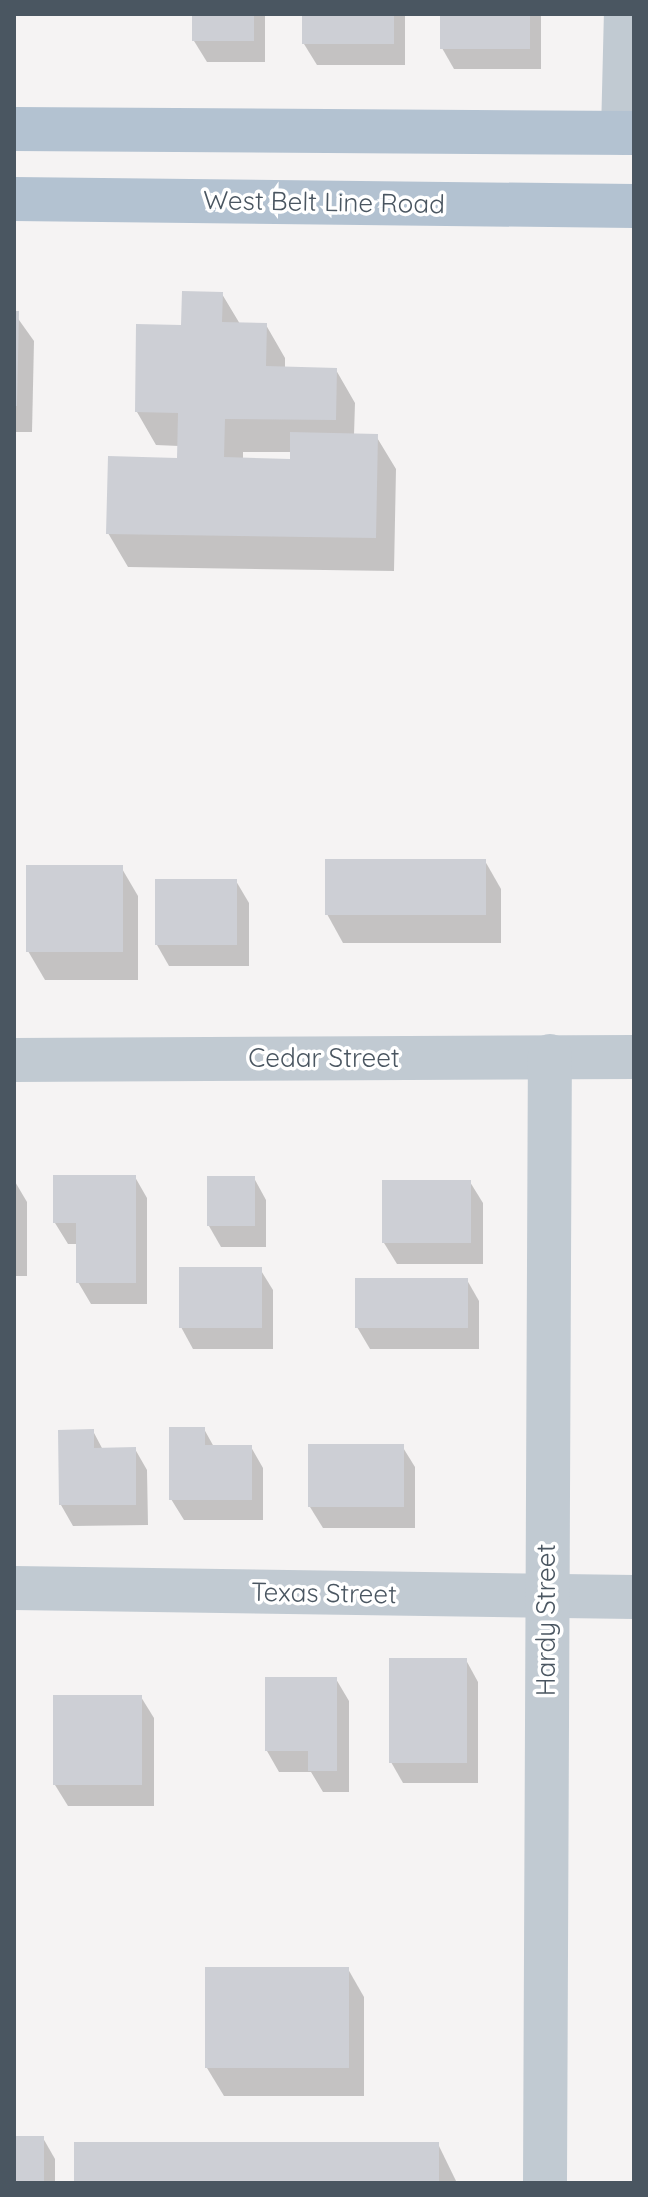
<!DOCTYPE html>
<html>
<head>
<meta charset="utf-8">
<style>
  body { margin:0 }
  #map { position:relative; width:648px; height:2197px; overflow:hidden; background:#f5f3f3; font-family:Quicksand,sans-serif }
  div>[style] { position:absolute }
  .shadow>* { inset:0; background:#0003 }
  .building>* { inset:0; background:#cdcfd5 }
  .minor>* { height:44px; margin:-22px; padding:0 22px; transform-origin:22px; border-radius:22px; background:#c1cad2 }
  .major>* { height:44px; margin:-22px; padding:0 22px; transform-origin:22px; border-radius:22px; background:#b3c2d1 }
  span { translate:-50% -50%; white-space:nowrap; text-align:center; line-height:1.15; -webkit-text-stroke:7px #fff; paint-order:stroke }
  .street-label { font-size:26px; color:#4a5661 }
  .frame { position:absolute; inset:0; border:16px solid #4a5661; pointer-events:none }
</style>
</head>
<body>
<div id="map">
  <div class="shadow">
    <div style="clip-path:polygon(194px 14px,265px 14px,265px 62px,207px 62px,194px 41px)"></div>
    <div style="clip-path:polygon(304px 14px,405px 14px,405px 65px,317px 65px,304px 44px)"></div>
    <div style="clip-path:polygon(442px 14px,541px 14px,541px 69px,454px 69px,442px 48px)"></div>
    <div style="clip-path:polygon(evenodd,222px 294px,240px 324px,266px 325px,285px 358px,285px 369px,336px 370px,355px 403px,354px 435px,376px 436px,396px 469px,394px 571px,128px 567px,108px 533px,179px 460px,179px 446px,156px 445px,137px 412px,183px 327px,222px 294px,243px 452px,292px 452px,292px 461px,243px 460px,243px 452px)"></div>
    <div style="clip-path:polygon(14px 313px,34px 341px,32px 432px,14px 432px)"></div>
    <div style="clip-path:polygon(485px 861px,501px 889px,501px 943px,343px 943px,327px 914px)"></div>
    <div style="clip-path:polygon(121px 867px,138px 896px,138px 980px,45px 980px,28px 951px)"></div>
    <div style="clip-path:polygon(236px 881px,249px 903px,249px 966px,169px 966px,157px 945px)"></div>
    <div style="clip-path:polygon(135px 1177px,147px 1198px,147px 1304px,91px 1304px,78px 1282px,78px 1244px,68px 1244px,55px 1223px)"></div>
    <div style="clip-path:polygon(254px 1178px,266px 1200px,266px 1247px,221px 1247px,209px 1226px)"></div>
    <div style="clip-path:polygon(14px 1180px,27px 1202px,27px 1276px,14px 1276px)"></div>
    <div style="clip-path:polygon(470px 1182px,483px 1203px,483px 1264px,397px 1264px,384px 1243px)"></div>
    <div style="clip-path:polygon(260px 1269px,273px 1290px,273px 1349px,193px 1349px,181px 1327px)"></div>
    <div style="clip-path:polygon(467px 1280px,479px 1301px,479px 1349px,370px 1349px,357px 1327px)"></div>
    <div style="clip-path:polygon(204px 1429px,214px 1447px,251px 1447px,263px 1468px,263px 1520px,184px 1520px,171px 1499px)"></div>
    <div style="clip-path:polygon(93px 1431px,103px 1450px,135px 1449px,147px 1470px,148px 1525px,73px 1526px,61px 1505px)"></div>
    <div style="clip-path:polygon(402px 1446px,415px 1467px,415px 1528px,323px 1528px,310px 1507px)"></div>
    <div style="clip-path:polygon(466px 1660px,478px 1682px,478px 1783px,403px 1783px,391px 1762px)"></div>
    <div style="clip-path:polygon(336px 1679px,349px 1701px,349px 1792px,323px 1792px,311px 1772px,279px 1772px,267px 1751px)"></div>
    <div style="clip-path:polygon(141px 1697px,154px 1718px,154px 1806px,68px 1806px,55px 1785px)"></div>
    <div style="clip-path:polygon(348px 1969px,364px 1997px,364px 2096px,224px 2096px,207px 2068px)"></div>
    <div style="clip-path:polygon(14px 2138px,43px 2138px,55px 2159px,55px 2183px,14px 2183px)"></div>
    <div style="clip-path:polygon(438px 2144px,457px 2183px,76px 2183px)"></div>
  </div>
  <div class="building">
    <div style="clip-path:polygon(192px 14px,254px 14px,254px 41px,192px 41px)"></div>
    <div style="clip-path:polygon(302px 14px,394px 14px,394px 44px,302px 44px)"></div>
    <div style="clip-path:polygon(440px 14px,530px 14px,530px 49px,440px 49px)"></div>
    <div style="clip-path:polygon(182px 291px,223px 292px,222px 322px,267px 323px,266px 366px,337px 368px,336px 420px,225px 419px,224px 457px,290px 459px,290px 432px,378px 434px,376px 538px,106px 534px,108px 456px,177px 458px,178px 413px,135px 412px,136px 324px,181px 325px)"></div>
    <div style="clip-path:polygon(14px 311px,19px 311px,17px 406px,14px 406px)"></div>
    <div style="clip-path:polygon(325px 859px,486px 859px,486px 915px,325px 915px)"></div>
    <div style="clip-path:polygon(26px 865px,123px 865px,123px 952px,26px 952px)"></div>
    <div style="clip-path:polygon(155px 879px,237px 879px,237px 945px,155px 945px)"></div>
    <div style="clip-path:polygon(53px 1175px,136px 1175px,136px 1283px,76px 1283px,76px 1223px,53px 1223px)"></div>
    <div style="clip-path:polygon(207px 1176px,255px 1176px,255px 1226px,207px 1226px)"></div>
    <div style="clip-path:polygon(382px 1180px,471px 1180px,471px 1243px,382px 1243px)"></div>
    <div style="clip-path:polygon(179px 1267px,262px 1267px,262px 1328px,179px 1328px)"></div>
    <div style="clip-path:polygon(355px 1278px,468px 1278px,468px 1328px,355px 1328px)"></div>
    <div style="clip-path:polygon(169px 1427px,205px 1427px,205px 1445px,252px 1445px,252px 1500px,169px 1500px)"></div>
    <div style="clip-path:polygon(94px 1429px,94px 1448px,136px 1447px,136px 1505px,59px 1505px,58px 1430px)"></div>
    <div style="clip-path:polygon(308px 1444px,404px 1444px,404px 1507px,308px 1507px)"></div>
    <div style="clip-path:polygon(389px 1658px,467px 1658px,467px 1763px,389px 1763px)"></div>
    <div style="clip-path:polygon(265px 1677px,337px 1677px,337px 1771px,308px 1771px,308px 1751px,265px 1751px)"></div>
    <div style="clip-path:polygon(53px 1695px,142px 1695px,142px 1785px,53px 1785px)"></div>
    <div style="clip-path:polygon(205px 1967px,349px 1967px,349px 2068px,205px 2068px)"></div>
    <div style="clip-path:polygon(14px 2136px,44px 2136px,44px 2183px,14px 2183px)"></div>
    <div style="clip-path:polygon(74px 2142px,439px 2142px,439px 2183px,74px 2183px)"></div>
  </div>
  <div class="minor">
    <div style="left:623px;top:133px;width:119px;rotate:-88.6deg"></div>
    <div style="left:14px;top:1060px;width:620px;rotate:-0.28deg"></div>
    <div style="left:14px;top:1588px;width:620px;rotate:0.83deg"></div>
    <div style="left:545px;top:2183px;width:1127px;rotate:-89.75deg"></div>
  </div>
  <div class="major">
    <div style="left:14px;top:129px;width:620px;rotate:0.37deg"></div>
    <div style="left:14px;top:199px;width:620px;rotate:0.65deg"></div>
  </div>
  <div class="street-label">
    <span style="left:324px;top:202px;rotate:1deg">West Belt Line Road</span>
    <span style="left:324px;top:1058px">Cedar Street</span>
    <span style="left:324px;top:1593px;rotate:1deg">Texas Street</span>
    <span style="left:546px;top:1620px;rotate:-90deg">Hardy Street</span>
  </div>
  <div class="frame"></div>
</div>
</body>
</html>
